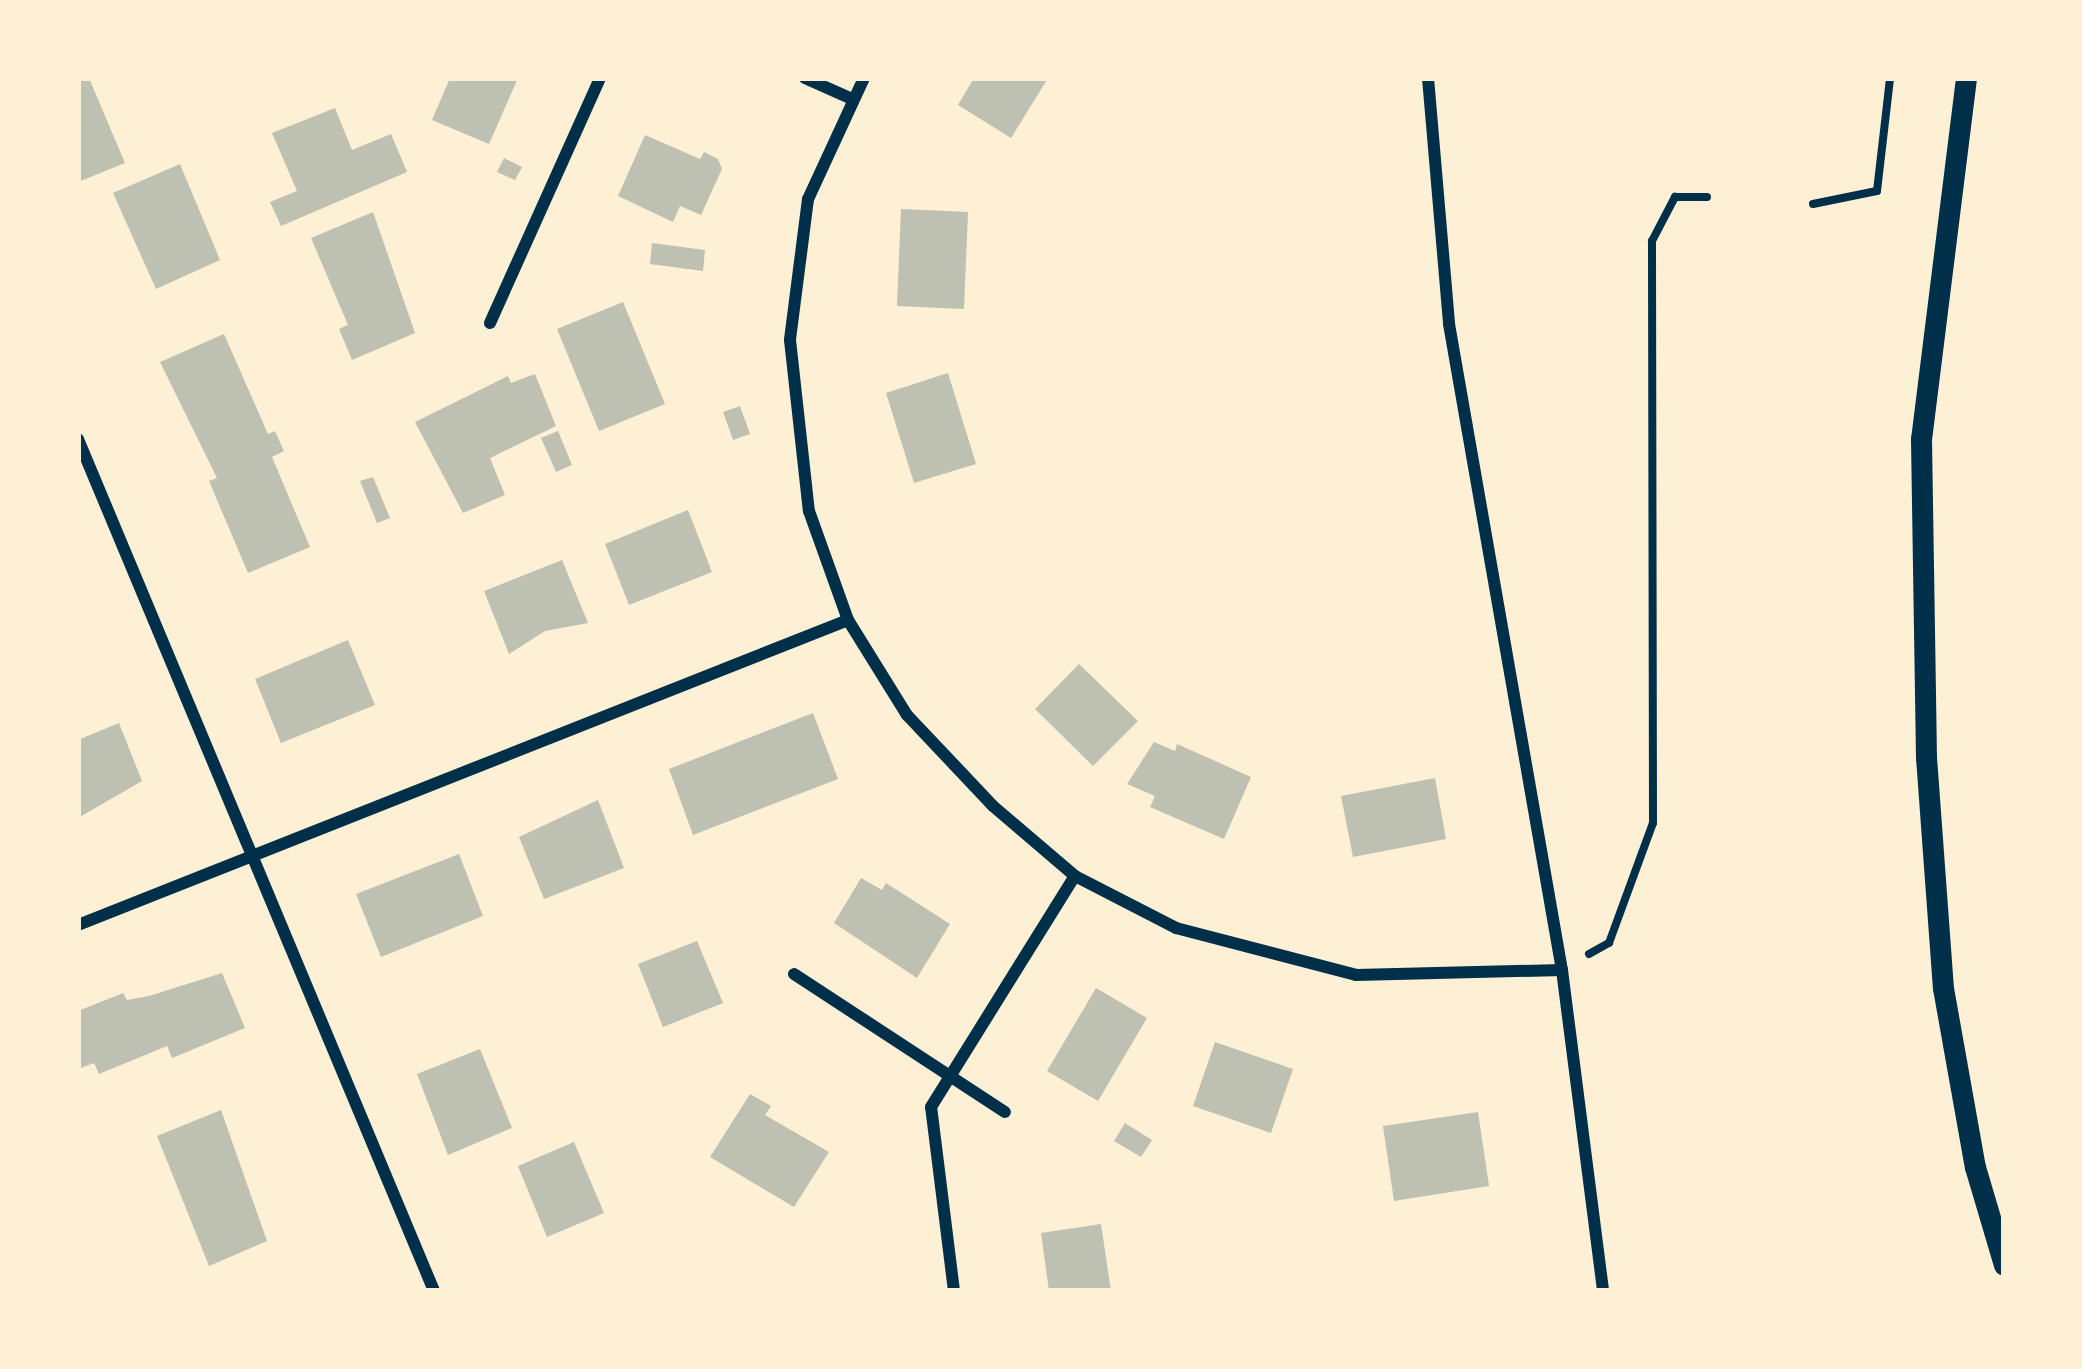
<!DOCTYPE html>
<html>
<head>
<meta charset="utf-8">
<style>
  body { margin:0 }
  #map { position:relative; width:2082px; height:1369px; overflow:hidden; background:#fdf0d5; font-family:"DejaVu Sans",sans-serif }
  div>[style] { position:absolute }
  .building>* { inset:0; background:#bec0b2 }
  .path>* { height:8px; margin:-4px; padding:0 4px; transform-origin:4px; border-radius:4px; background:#003049 }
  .minor>* { height:12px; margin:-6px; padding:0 6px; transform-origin:6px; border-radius:6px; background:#003049 }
  .tertiary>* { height:21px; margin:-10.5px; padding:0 10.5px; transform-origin:10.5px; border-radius:10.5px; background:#003049 }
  span { translate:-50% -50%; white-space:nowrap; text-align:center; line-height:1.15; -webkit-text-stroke:10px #fdf0d5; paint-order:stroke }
  .frame { position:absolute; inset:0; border:81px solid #fdf0d5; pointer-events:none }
</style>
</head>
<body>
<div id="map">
  <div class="building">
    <div style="clip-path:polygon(78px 78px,89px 78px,125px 163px,78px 182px)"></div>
    <div style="clip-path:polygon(450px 78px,518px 78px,489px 144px,432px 120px)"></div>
    <div style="clip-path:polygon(974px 78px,1048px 78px,1011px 138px,958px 105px)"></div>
    <div style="clip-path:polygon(335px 108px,352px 150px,391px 134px,407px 172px,281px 226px,270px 202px,297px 191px,272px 133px)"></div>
    <div style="clip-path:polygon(645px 135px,700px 159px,704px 152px,718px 159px,722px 169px,701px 215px,680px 206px,673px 222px,618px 196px)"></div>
    <div style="clip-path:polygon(504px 158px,522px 167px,515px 180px,497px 172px)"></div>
    <div style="clip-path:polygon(180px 164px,220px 260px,156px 289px,113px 193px)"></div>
    <div style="clip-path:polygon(901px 209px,968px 212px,964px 309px,897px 306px)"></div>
    <div style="clip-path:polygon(373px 212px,415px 333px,352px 360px,339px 329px,348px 325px,311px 238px)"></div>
    <div style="clip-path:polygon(652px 243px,705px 250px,703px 271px,650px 264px)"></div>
    <div style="clip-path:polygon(623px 302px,665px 404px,599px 431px,557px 329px)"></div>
    <div style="clip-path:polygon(224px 334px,268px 434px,275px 431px,284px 451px,272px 457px,310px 547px,248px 573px,209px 481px,217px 478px,160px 362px)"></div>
    <div style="clip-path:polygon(948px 373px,976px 464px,914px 483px,886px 393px)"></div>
    <div style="clip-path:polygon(535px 374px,556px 426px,490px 458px,505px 495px,463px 513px,415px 422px,508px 376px,511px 383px)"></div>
    <div style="clip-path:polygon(740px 406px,750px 434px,733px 440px,723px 412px)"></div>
    <div style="clip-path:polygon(558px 431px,572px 465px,556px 472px,541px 438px)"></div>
    <div style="clip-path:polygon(373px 477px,390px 518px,377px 523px,360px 481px)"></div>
    <div style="clip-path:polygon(688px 510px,712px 572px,629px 605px,605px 544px)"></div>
    <div style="clip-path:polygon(562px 560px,588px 623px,545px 631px,509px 654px,484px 591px)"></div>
    <div style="clip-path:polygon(348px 640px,375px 705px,281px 743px,255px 679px)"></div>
    <div style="clip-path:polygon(1079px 664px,1138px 721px,1093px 766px,1035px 709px)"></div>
    <div style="clip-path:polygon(813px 713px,838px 779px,693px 835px,669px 769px)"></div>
    <div style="clip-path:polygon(119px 723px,142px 781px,78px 818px,78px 740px)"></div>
    <div style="clip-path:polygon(1154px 742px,1175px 751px,1177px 744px,1251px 777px,1224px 839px,1150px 807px,1155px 796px,1127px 784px)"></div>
    <div style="clip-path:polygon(1435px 778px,1446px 839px,1353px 857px,1341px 796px)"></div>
    <div style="clip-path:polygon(598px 800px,624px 868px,544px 899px,519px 837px)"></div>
    <div style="clip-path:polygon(459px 854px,483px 916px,381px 957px,356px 894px)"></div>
    <div style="clip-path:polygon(861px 878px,882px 890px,886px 883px,950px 924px,917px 978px,834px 923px)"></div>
    <div style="clip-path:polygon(697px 941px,723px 1003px,663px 1027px,638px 964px)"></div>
    <div style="clip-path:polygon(222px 973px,245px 1028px,172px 1058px,167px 1046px,99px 1074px,94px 1063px,78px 1069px,78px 1011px,123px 993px,127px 1000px,149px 996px)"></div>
    <div style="clip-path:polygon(1096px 988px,1147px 1018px,1098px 1101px,1047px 1071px)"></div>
    <div style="clip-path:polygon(1215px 1042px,1293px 1069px,1271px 1133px,1193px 1106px)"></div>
    <div style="clip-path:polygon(480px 1049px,512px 1128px,448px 1155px,417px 1074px)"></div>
    <div style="clip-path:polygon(750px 1094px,771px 1106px,765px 1115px,829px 1152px,794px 1207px,710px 1157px)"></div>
    <div style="clip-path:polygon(221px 1110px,267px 1241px,209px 1266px,157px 1136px)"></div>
    <div style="clip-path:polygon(1478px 1112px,1489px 1186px,1394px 1201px,1383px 1126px)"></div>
    <div style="clip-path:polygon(1125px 1123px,1152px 1140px,1141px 1157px,1114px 1141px)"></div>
    <div style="clip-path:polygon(574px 1142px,604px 1213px,547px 1237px,518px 1166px)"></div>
    <div style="clip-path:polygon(1101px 1224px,1111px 1291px,1049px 1291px,1041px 1233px)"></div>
  </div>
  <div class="path">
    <div style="left:1813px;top:204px;width:65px;rotate:-11.5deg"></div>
    <div style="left:1877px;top:191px;width:114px;rotate:-83.4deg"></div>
    <div style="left:1589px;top:954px;width:23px;rotate:-29deg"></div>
    <div style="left:1609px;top:943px;width:128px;rotate:-69.9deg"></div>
    <div style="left:1653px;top:823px;width:582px;rotate:-90.1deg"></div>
    <div style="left:1652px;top:241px;width:50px;rotate:-62.4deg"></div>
    <div style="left:1675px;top:197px;width:32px"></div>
  </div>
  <div class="minor">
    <div style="left:805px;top:78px;width:51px;rotate:24.1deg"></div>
    <div style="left:864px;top:78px;width:133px;rotate:114.8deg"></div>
    <div style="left:808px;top:199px;width:142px;rotate:97.3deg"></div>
    <div style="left:790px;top:340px;width:172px;rotate:83.7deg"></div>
    <div style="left:809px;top:511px;width:116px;rotate:70.3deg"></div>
    <div style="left:848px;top:620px;width:112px;rotate:58.2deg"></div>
    <div style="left:907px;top:715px;width:125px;rotate:46.6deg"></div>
    <div style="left:993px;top:806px;width:108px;rotate:40.5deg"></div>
    <div style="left:1075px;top:876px;width:114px;rotate:27.2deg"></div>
    <div style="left:1176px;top:928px;width:186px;rotate:14.6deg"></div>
    <div style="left:1356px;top:975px;width:206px;rotate:-1.4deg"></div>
    <div style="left:1428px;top:78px;width:247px;rotate:85.1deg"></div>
    <div style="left:1449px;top:324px;width:656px;rotate:80.08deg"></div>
    <div style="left:1562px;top:970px;width:324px;rotate:82.7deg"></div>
    <div style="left:490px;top:323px;width:269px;rotate:-65.8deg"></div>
    <div style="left:78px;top:439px;width:923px;rotate:67.32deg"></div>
    <div style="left:78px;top:925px;width:828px;rotate:-21.61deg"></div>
    <div style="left:794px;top:974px;width:252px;rotate:33.2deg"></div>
    <div style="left:954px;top:1291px;width:185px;rotate:-97.1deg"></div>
    <div style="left:931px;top:1107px;width:272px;rotate:-58.1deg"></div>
  </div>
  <div class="tertiary">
    <div style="left:1966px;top:78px;width:364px;rotate:97.1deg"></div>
    <div style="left:1921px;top:439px;width:318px;rotate:89.1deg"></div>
    <div style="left:1926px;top:757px;width:232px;rotate:85.8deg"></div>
    <div style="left:1943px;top:988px;width:182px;rotate:79.9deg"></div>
    <div style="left:1975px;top:1167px;width:102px;rotate:73.5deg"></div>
  </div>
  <div class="frame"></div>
</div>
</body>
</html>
